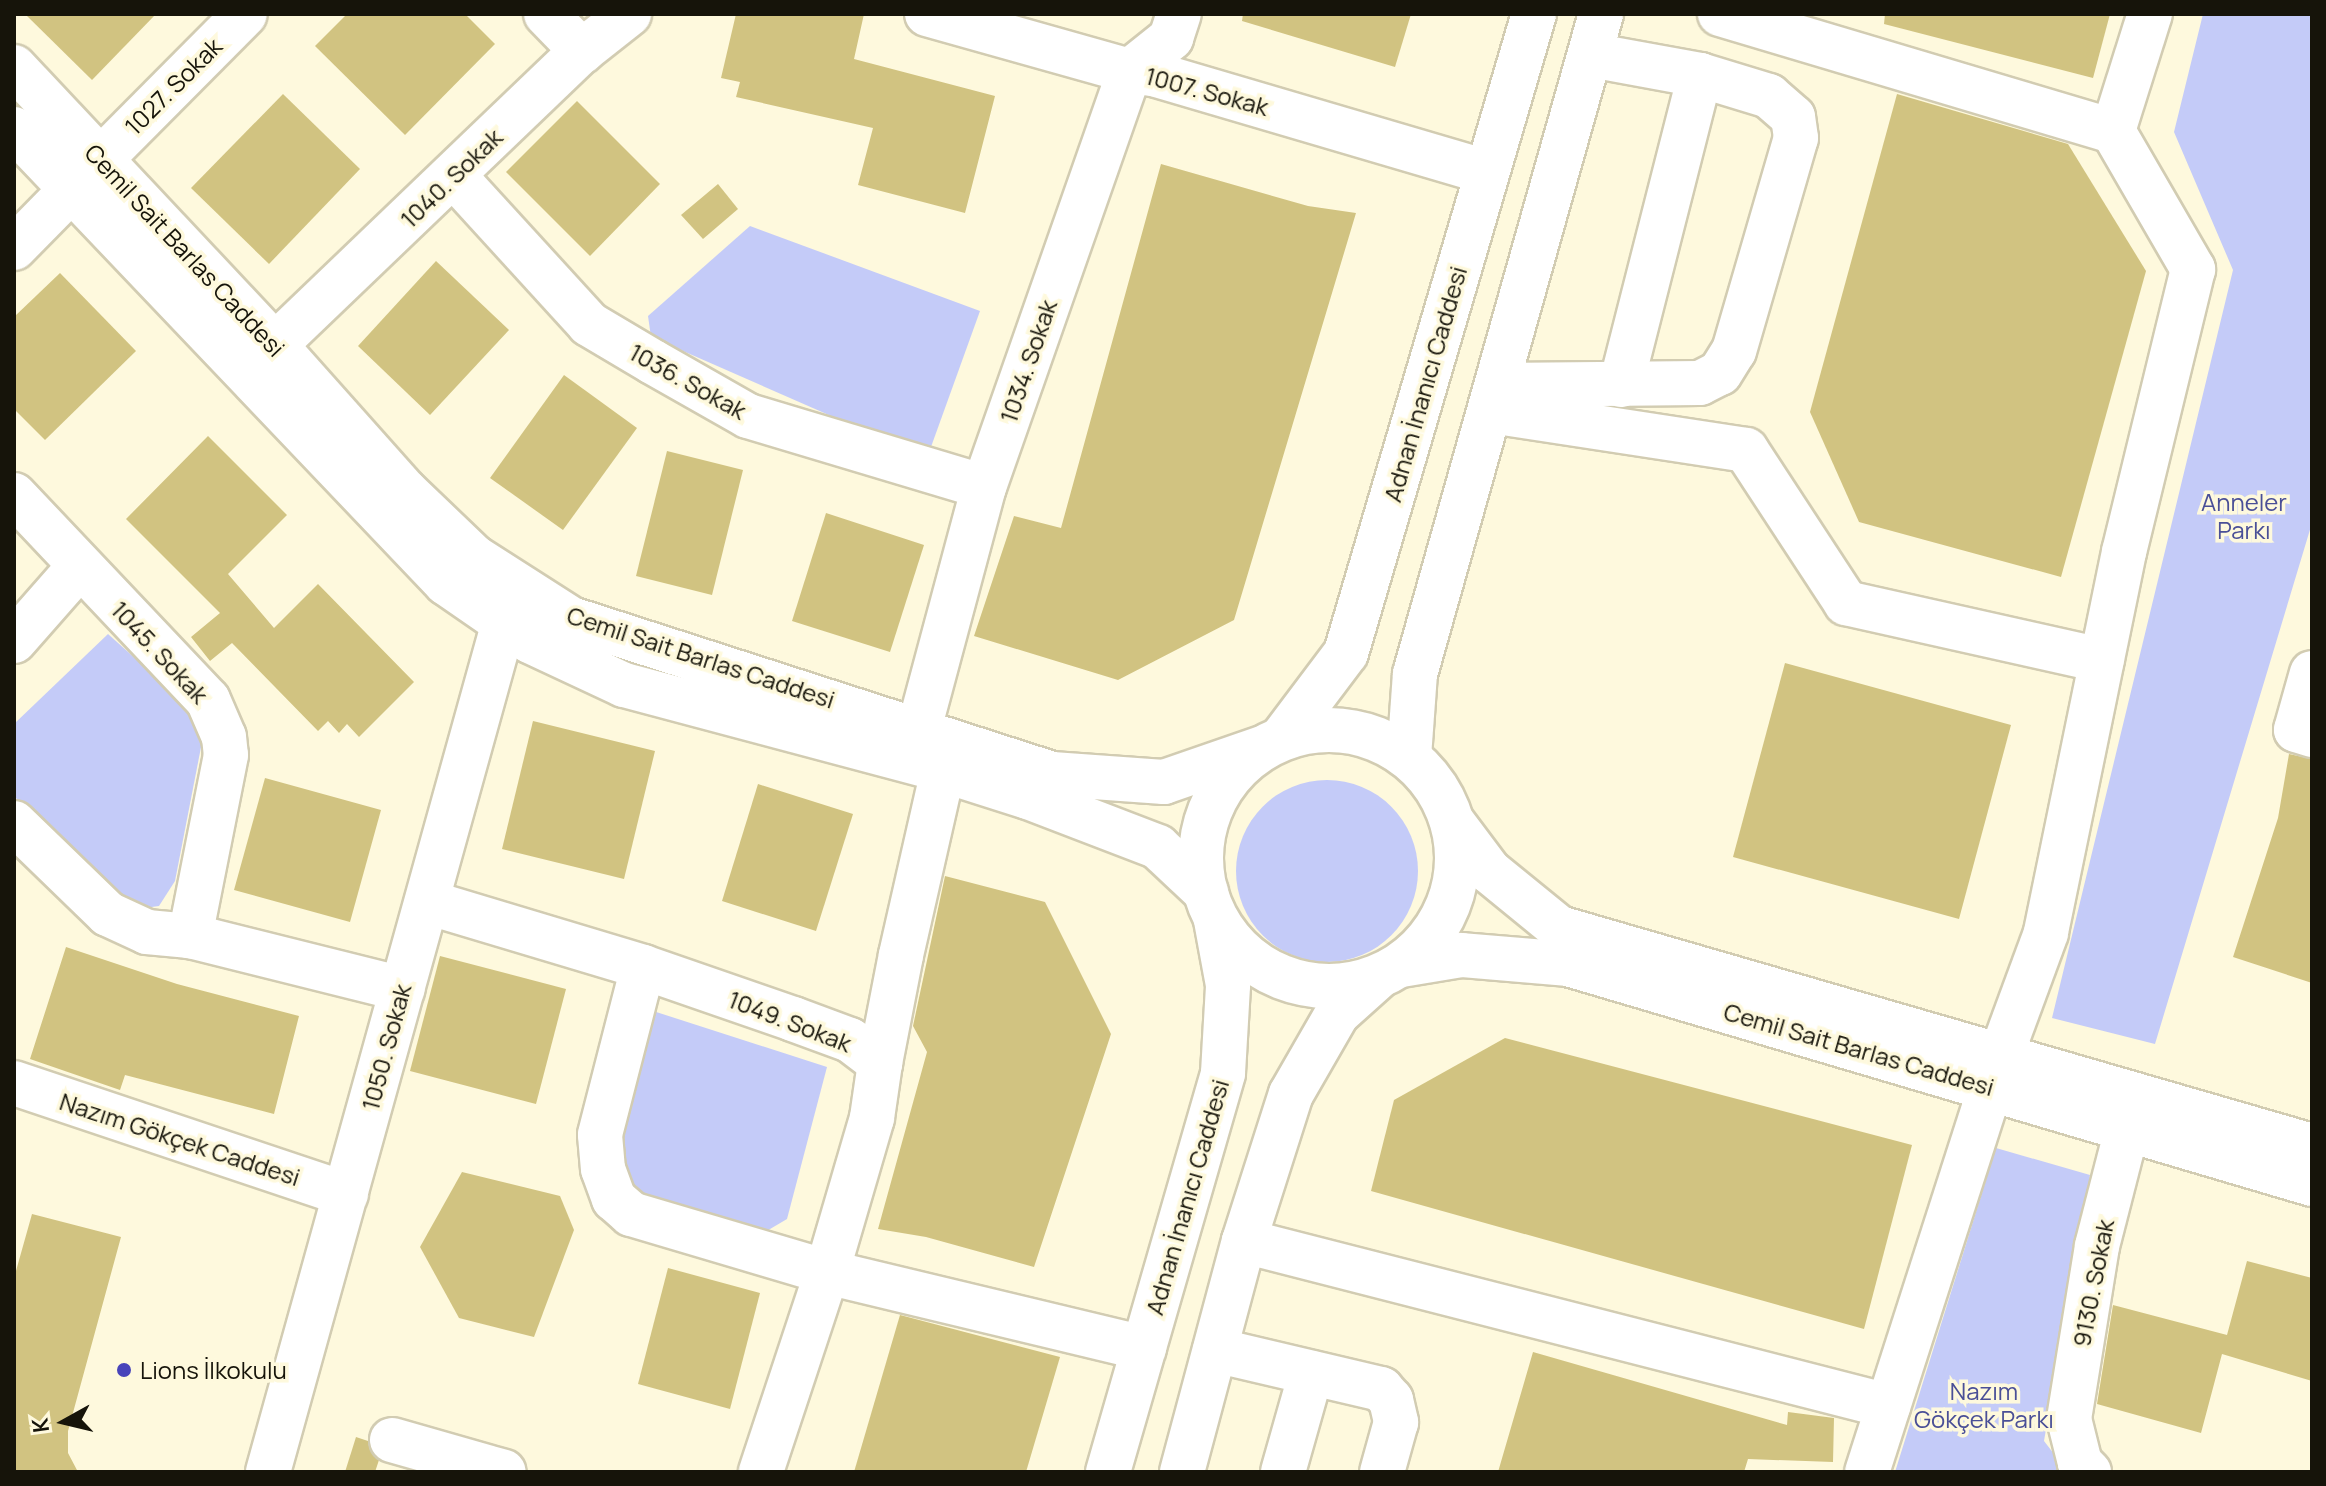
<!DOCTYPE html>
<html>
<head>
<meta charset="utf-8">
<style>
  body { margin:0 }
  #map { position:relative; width:2326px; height:1486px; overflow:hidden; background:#fef9dd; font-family:Manrope,sans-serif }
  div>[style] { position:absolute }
  .green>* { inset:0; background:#c4cbf8 }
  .round { border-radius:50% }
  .building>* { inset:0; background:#d1c381 }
  .roads { filter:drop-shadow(2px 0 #d2ccb2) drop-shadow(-2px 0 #d2ccb2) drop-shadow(0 2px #d2ccb2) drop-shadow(0 -2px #d2ccb2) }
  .minor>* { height:44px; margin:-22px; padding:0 22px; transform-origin:22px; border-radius:22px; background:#fff }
  .major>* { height:44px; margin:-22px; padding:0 22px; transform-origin:22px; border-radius:22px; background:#fff }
  .major>.ring { margin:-22px; padding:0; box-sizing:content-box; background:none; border:44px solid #fff; border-radius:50% }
  .dots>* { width:22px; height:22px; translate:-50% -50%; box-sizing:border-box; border:4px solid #fef9dd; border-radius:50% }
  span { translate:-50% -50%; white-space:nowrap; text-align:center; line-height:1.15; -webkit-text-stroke:7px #fef9dd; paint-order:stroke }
  .street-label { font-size:24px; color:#16140a }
  .park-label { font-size:24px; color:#4a4f97 }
  .poi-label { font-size:24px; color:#16140a }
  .left { translate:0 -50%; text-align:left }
  .frame { position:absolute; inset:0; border:16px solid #16140a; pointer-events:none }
  .north { position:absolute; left:24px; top:1382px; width:80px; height:80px; -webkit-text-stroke:6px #fef9dd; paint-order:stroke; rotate:262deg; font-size:22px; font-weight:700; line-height:32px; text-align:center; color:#16140a }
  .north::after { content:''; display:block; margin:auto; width:28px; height:36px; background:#16140a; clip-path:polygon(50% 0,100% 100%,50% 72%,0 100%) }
</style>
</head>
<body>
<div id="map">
  <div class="green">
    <div style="clip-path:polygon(2203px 14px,2312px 14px,2312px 523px,2155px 1044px,2052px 1018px,2233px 270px,2174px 132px)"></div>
    <div style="clip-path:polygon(750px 226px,980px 311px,927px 458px,651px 337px,648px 316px)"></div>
    <div style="clip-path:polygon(108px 634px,194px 711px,202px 742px,175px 881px,159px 906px,137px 909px,107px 891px,14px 796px,14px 724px)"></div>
    <div class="round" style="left:1236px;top:780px;width:182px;height:182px"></div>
    <div style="clip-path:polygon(650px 1010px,827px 1067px,787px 1219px,765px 1232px,635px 1201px,616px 1142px)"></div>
    <div style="clip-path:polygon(1996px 1148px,2090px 1175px,2044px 1441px,2068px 1472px,1895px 1472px)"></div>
  </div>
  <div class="building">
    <div style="clip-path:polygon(25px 14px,156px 14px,92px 80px)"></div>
    <div style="clip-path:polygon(347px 14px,465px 14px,495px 44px,405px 135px,315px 46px)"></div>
    <div style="clip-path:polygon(736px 14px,864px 14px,854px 59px,995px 96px,965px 213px,858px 185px,873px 128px,736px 97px,740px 82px,721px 78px)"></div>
    <div style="clip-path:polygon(1243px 14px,1411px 14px,1395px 67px,1242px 21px)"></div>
    <div style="clip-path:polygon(1885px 14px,2110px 14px,2093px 78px,1884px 24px)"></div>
    <div style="clip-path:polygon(283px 94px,360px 169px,269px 264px,191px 188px)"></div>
    <div style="clip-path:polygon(1897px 94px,2068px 144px,2146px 271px,2061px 577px,1859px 522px,1810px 412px)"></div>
    <div style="clip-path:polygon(577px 101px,660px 184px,590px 256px,506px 172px)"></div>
    <div style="clip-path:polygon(1161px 164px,1308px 206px,1356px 213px,1234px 620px,1118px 680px,974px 636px,1014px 516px,1061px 528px)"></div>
    <div style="clip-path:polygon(718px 184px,738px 209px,703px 239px,681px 215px)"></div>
    <div style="clip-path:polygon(436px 261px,509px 330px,430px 415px,358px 346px)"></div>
    <div style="clip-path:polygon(60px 273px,136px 351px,45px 440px,14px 409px,14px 317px)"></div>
    <div style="clip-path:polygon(564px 375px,637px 428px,563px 530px,490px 478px)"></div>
    <div style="clip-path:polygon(208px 436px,287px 515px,228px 574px,274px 628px,318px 584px,414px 682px,359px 737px,347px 724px,339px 733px,328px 721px,318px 731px,232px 643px,210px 661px,191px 637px,220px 613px,126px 519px)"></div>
    <div style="clip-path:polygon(667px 451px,743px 470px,712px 595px,636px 576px)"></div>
    <div style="clip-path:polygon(826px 513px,924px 545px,890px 652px,792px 621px)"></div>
    <div style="clip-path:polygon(1785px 663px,2011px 725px,1959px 919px,1733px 857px)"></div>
    <div style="clip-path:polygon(533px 721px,655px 751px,624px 879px,502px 849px)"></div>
    <div style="clip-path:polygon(2289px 754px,2312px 759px,2312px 983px,2233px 957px,2278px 818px)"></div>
    <div style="clip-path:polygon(265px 778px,381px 810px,350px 922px,234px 890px)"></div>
    <div style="clip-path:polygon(758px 784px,853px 814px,816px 931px,722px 901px)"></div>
    <div style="clip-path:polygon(945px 876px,1045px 902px,1111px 1034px,1034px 1267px,926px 1237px,878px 1229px,927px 1052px,913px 1026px)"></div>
    <div style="clip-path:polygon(66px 947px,177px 984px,299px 1016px,274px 1114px,125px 1075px,120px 1090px,30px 1059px)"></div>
    <div style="clip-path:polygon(440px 956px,566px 989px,536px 1104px,410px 1071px)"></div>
    <div style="clip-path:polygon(1505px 1038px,1912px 1145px,1864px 1329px,1371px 1191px,1394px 1100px)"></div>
    <div style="clip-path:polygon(462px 1172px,560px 1196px,574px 1230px,534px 1337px,459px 1318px,420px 1247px)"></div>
    <div style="clip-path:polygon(32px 1214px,121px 1237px,68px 1431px,68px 1453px,78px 1472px,14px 1472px,14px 1278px)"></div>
    <div style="clip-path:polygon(2247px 1261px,2312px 1278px,2312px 1381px,2222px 1354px,2201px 1433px,2097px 1404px,2113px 1305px,2227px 1335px)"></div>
    <div style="clip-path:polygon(668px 1268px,760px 1293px,730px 1409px,638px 1384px)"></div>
    <div style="clip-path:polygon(900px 1315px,1060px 1357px,1026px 1472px,854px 1472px)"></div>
    <div style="clip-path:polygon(1533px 1352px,1787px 1425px,1788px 1412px,1834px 1418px,1833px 1462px,1748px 1459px,1744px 1472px,1498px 1472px)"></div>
    <div style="clip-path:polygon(356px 1437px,368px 1441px,379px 1460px,375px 1472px,345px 1472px)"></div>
  </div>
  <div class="roads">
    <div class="minor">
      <div style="left:546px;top:14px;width:52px;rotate:45.8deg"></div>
      <div style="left:927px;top:14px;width:211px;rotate:15.7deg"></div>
      <div style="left:1130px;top:71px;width:27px;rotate:8deg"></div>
      <div style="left:1157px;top:75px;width:344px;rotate:16.4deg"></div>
      <div style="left:1720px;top:14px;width:410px;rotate:16.6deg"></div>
      <div style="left:2113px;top:131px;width:160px;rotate:59.9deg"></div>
      <div style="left:2193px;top:269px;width:291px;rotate:103.7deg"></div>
      <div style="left:2124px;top:552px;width:389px;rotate:101.6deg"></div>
      <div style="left:2046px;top:933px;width:133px;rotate:110.2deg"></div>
      <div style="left:2000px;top:1058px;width:435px;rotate:107.8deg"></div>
      <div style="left:14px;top:67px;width:381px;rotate:46.8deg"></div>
      <div style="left:275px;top:345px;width:195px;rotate:48.3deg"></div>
      <div style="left:405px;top:491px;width:95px;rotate:43.7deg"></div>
      <div style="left:474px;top:557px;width:115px;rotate:32.6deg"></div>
      <div style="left:571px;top:619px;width:505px;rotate:17.86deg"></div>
      <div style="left:1052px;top:774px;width:112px;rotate:4.1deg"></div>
      <div style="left:1164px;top:782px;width:104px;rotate:-19.1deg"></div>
      <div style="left:14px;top:129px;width:627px;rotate:46.42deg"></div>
      <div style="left:446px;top:583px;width:102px;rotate:34.6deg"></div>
      <div style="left:530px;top:641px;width:104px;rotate:25.1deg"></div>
      <div style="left:624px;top:685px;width:330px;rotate:14.9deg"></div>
      <div style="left:943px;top:770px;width:89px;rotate:17.6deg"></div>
      <div style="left:1028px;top:797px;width:139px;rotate:21deg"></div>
      <div style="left:1158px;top:847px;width:66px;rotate:43.2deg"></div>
      <div style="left:2113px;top:131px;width:123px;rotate:-72.5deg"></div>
      <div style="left:101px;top:159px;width:204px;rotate:-45.2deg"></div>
      <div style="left:454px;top:176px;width:200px;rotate:47.6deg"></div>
      <div style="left:589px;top:324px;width:74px;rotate:30.7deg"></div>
      <div style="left:653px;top:362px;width:109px;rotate:29.6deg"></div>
      <div style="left:748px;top:416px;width:246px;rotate:16.7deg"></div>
      <div style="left:14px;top:248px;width:81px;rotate:-45.5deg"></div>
      <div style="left:275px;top:345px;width:425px;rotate:-43.8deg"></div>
      <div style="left:582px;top:51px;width:60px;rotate:-38.2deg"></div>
      <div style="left:1499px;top:385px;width:201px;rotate:-0.6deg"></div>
      <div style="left:1700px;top:383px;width:22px;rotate:-27deg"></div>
      <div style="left:1720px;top:373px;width:26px;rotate:-58deg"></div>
      <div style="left:1734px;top:351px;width:222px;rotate:-73.8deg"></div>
      <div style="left:1796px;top:138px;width:21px;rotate:-98deg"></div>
      <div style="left:1793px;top:117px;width:32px;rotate:-139deg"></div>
      <div style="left:1769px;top:96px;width:72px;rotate:-163.1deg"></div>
      <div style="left:1700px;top:75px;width:112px;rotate:-169.7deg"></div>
      <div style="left:1621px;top:385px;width:320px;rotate:-75.7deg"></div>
      <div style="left:1491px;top:411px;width:258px;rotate:8.7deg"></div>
      <div style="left:1746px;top:450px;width:183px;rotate:56.8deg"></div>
      <div style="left:1846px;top:603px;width:262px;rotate:12.6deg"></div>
      <div style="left:14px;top:495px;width:282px;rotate:46.6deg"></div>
      <div style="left:208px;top:700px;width:40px;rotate:66.6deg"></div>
      <div style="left:224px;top:737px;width:18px;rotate:84deg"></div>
      <div style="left:226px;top:755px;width:185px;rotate:101.2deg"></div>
      <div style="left:14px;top:641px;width:100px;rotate:-48.7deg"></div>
      <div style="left:2312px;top:673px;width:59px;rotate:105.7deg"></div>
      <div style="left:2296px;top:730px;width:17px;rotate:17deg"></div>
      <div style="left:919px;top:729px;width:251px;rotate:-75deg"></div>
      <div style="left:984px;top:487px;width:441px;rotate:-70.7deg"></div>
      <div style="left:1130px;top:71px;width:53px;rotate:-38.8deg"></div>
      <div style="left:1171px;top:38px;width:25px;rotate:-72deg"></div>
      <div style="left:14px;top:823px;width:131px;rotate:44.1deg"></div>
      <div style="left:108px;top:914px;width:43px;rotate:24.8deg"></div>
      <div style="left:147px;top:932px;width:43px;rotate:5.3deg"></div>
      <div style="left:190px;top:936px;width:219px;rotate:14deg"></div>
      <div style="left:1453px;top:823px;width:60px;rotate:53.1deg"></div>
      <div style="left:1489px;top:871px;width:90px;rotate:39.2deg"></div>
      <div style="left:1559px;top:928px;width:784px;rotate:16.15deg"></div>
      <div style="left:427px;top:902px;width:226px;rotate:16.7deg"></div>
      <div style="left:643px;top:967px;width:159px;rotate:19.1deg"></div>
      <div style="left:793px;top:1019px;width:61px;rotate:20.2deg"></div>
      <div style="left:850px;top:1040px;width:38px;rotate:37deg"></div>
      <div style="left:880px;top:1063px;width:56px;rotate:98.3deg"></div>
      <div style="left:872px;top:1118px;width:160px;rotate:106.3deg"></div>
      <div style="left:827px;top:1272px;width:211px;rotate:108.3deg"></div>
      <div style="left:1401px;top:965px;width:61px;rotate:-9.5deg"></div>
      <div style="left:1461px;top:955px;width:107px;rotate:4.8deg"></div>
      <div style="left:1568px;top:964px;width:776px;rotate:16.47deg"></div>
      <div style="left:643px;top:967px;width:173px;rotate:104.4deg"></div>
      <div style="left:600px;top:1135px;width:34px;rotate:85deg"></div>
      <div style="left:603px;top:1169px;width:32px;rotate:70deg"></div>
      <div style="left:614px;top:1199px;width:23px;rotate:41deg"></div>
      <div style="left:631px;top:1214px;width:204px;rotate:16.5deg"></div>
      <div style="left:827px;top:1272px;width:326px;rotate:13.5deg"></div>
      <div style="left:880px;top:1063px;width:110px;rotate:-79deg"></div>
      <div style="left:901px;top:955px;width:190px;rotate:-77.2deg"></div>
      <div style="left:14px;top:1083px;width:350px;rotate:18.5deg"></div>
      <div style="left:1244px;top:1241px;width:665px;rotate:14.37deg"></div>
      <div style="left:1215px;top:1350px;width:171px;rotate:13.2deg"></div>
      <div style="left:1381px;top:1389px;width:15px;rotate:48deg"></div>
      <div style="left:1391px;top:1400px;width:23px;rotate:77deg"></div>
      <div style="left:1396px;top:1422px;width:52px;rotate:105.6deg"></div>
      <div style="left:392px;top:1440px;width:116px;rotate:15.9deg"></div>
      <div style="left:268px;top:1472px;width:882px;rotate:-74.48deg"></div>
      <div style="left:1283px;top:1472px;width:103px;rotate:-74.2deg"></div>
      <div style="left:2089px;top:1472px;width:13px;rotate:-135deg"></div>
      <div style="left:2080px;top:1463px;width:45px;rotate:-104deg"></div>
      <div style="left:2069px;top:1419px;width:175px;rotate:-80.8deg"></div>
      <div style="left:2097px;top:1246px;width:153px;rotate:-75.6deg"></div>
    </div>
    <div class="major">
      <div class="ring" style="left:1201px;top:730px;width:212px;height:212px"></div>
      <div style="left:1282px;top:738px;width:106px;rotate:-53deg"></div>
      <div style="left:1346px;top:653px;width:666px;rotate:-73.61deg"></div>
      <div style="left:1409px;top:757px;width:83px;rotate:-85.9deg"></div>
      <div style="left:1415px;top:674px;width:686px;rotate:-74.26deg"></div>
      <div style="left:1108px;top:1472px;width:415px;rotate:-73.9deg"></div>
      <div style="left:1223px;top:1073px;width:88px;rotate:-86.7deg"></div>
      <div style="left:1228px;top:985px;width:66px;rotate:-100.5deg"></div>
      <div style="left:1182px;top:1472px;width:239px;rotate:-75deg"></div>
      <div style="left:1244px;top:1241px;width:154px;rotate:-72.3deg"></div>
      <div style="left:1291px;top:1094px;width:92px;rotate:-60.1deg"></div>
      <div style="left:1337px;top:1014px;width:54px;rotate:-42deg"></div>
    </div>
  </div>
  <div class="dots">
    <div style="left:124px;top:1370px;background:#4844ba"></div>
  </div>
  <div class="street-label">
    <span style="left:173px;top:86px;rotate:-45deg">1027. Sokak</span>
    <span style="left:1207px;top:91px;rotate:15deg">1007. Sokak</span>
    <span style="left:451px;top:178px;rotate:-44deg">1040. Sokak</span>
    <span style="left:185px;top:250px;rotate:47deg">Cemil Sait Barlas Caddesi</span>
    <span style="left:1028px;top:361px;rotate:-71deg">1034. Sokak</span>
    <span style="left:688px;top:381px;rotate:29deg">1036. Sokak</span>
    <span style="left:1425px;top:384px;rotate:-74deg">Adnan İnanıcı Caddesi</span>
    <span style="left:160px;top:652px;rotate:47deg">1045. Sokak</span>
    <span style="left:701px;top:657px;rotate:18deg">Cemil Sait Barlas Caddesi</span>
    <span style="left:790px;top:1021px;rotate:21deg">1049. Sokak</span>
    <span style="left:386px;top:1047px;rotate:-75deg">1050. Sokak</span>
    <span style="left:1859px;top:1049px;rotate:16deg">Cemil Sait Barlas Caddesi</span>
    <span style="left:180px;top:1139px;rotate:18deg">Nazım Gökçek Caddesi</span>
    <span style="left:1187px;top:1197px;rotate:-74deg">Adnan İnanıcı Caddesi</span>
    <span style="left:2093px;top:1283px;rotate:-79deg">9130. Sokak</span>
  </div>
  <div class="park-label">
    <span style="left:2244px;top:516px">Anneler<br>Parkı</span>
    <span style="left:1984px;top:1405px">Nazım<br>Gökçek Parkı</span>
  </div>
  <div class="poi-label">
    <span class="left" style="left:140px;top:1370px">Lions İlkokulu</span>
  </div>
  <div class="frame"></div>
  <div class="north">K</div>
</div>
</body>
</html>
